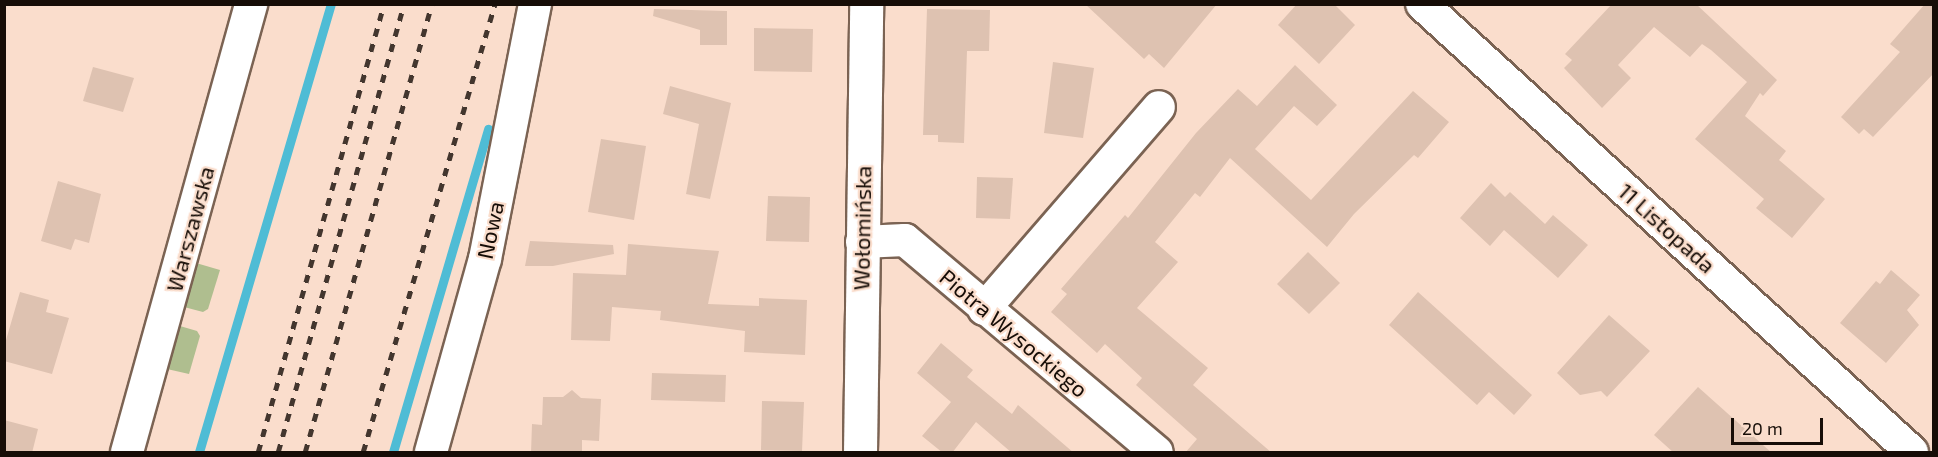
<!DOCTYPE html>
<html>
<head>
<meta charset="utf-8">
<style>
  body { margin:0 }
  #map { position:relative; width:1938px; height:457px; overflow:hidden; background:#faddcc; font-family:"Exo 2",sans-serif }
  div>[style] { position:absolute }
  .green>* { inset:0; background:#afbe8f }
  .stream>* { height:9px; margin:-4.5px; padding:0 4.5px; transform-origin:4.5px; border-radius:4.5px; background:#4fbcd5 }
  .building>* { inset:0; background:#dec2b1 }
  .roads { filter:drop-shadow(2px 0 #7b6353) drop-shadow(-2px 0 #7b6353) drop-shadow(0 2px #7b6353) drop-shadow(0 -2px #7b6353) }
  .minor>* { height:32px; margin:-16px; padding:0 16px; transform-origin:16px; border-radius:16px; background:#fff }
  .tertiary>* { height:33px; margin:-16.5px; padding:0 16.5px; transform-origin:16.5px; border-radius:16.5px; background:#fff }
  .rail>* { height:4.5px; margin-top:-2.25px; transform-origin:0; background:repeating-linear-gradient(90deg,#43362e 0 8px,transparent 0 16px) }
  span { translate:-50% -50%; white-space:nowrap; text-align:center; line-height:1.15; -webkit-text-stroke:4.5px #faddcc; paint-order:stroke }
  .street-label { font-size:22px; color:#160d07 }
  .frame { position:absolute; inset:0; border:6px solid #160d07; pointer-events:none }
  .scale { position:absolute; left:1731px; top:418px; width:92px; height:27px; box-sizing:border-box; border:3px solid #160d07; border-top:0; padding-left:8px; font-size:18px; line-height:21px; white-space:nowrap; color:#160d07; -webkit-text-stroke:4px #faddcc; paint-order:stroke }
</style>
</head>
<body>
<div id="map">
  <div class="green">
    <div style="clip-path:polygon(206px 99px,210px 106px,164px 268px,159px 272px)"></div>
    <div style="clip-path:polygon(196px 263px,220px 270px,208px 309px,203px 312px,184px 307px)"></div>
    <div style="clip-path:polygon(180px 326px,197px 331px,200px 336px,189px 374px,167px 369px)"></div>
  </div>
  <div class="stream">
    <div style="left:199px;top:452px;width:467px;rotate:-73.6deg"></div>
    <div style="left:393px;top:452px;width:337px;rotate:-73.6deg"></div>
  </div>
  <div class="building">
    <div style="clip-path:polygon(1085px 4px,1217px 4px,1164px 68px,1149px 54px,1144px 59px)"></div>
    <div style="clip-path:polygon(1297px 4px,1334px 4px,1355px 25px,1319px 64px,1278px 25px)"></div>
    <div style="clip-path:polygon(1612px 4px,1696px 4px,1777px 80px,1763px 96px,1760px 93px,1745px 116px,1786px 151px,1779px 160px,1825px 199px,1792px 238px,1756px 208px,1764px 199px,1695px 139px,1747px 82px,1711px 50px,1702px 44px,1690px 57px,1654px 27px,1618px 65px,1631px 78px,1602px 108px,1564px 68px,1572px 60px,1565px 54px)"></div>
    <div style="clip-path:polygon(1925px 4px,1934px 4px,1934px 73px,1873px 137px,1864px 129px,1859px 134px,1841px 117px,1900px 52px,1890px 44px)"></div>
    <div style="clip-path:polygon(654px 9px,727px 11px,727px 45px,700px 45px,700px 30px,653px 16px)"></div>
    <div style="clip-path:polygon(927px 9px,990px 10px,989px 51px,967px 51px,964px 143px,938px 142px,938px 135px,923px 135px)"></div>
    <div style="clip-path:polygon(754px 28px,813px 29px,812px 72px,754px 71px)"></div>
    <div style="clip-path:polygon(1053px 62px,1094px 68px,1083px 138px,1044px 133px)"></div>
    <div style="clip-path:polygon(1295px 65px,1337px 105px,1317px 126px,1294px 106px,1255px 149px,1311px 200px,1413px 91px,1449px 122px,1418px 158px,1414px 155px,1354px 214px,1327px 247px,1230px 158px,1200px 197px,1195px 193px,1155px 242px,1178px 262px,1137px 308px,1208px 368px,1193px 385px,1272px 453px,1185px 453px,1197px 439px,1136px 385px,1142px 378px,1105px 344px,1097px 353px,1051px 312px,1067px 294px,1061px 289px,1125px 215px,1128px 218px,1196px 133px,1238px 89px,1257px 106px)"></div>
    <div style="clip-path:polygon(93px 67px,134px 78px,123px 112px,83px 101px)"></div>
    <div style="clip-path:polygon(670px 86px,731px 103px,710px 199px,686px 194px,699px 124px,663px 114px)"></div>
    <div style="clip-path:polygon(601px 139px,646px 146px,634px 220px,588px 212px)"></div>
    <div style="clip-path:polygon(977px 177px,1013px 178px,1010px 219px,976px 218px)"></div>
    <div style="clip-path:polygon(58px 181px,101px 194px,89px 243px,75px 239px,71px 250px,41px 241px)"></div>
    <div style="clip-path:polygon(1491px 183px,1505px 197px,1510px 192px,1545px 224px,1553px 215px,1588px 245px,1558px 278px,1504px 230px,1490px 246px,1460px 218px)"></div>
    <div style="clip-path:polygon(768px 196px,810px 197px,809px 242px,766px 241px)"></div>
    <div style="clip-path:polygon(530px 241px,613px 245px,614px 254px,553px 266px,525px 266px)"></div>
    <div style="clip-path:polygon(628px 244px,719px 251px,708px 304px,759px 306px,759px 298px,807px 300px,805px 355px,744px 352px,745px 331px,660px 320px,661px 311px,612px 307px,610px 341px,571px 340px,573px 273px,626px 275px)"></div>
    <div style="clip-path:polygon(1308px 252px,1340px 283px,1309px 314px,1277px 284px)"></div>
    <div style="clip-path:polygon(1891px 270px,1920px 295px,1907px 310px,1919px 325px,1886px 363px,1840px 323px,1876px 281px,1880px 284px)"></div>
    <div style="clip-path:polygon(20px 292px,49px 300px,46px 312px,69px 318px,52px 374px,4px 361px,4px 347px)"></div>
    <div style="clip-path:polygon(1418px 292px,1532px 395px,1514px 415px,1489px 392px,1477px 405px,1389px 325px)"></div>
    <div style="clip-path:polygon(1609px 315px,1650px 351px,1607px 397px,1601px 391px,1580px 395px,1557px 373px)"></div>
    <div style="clip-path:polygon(941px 343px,973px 370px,967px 377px,1012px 414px,1018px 405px,1074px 453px,1012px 453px,976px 422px,952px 453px,943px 453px,922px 436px,951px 402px,917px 373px)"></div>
    <div style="clip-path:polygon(652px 373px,726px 375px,725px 402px,651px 400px)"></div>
    <div style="clip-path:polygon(1698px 387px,1772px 453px,1674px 453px,1654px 435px)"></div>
    <div style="clip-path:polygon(572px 390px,581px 398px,601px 399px,599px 441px,582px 440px,582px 453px,531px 453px,532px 424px,542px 425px,543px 397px,563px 397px)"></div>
    <div style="clip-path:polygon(762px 401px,804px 402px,802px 451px,761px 450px)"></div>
    <div style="clip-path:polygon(4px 420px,38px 429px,32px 453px,4px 453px)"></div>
  </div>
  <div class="roads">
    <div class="minor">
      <div style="left:1422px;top:4px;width:664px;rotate:42.44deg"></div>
      <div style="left:862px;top:242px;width:43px;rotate:-2.7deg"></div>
      <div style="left:905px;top:240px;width:329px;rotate:40.1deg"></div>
      <div style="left:984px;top:309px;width:267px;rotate:-49.1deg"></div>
      <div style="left:127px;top:452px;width:465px;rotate:-74.5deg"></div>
      <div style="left:431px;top:452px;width:200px;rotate:-74.4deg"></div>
      <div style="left:485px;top:259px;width:260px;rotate:-78.9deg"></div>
    </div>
    <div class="tertiary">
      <div style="left:860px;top:452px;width:448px;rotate:-89.2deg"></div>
    </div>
  </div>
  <div class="rail">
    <div style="left:258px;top:452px;width:465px;rotate:-74.3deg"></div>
    <div style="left:278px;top:452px;width:465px;rotate:-74.3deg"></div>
    <div style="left:305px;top:452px;width:466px;rotate:-74.2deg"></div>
    <div style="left:363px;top:452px;width:467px;rotate:-73.6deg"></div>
  </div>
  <div class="street-label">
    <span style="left:862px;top:228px;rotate:-89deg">Wołomińska</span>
    <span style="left:1667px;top:228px;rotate:42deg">11 Listopada</span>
    <span style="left:190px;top:229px;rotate:-75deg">Warszawska</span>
    <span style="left:490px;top:230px;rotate:-78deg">Nowa</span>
    <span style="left:1014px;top:333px;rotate:40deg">Piotra Wysockiego</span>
  </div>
  <div class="frame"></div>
  <div class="scale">20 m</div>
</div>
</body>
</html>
